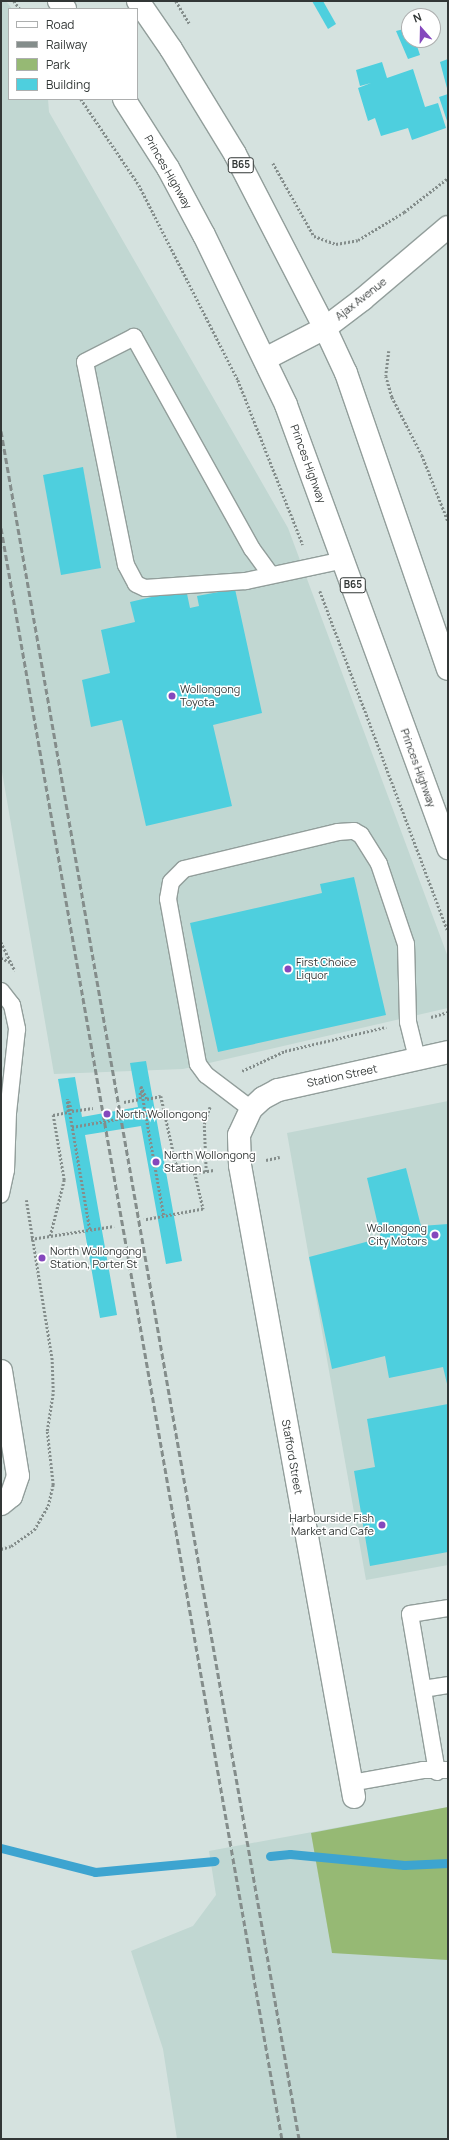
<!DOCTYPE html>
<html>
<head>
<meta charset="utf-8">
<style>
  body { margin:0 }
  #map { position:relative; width:449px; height:2140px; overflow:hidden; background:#d5e2df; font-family:Manrope,sans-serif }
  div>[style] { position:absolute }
  .built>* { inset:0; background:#c1d7d2 }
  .green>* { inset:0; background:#96b974 }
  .stream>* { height:9px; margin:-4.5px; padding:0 4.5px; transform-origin:4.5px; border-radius:4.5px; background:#3da4d0 }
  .building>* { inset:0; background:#4ecfde }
  .path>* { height:2.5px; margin-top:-1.25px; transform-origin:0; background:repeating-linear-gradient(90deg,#848d8b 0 2px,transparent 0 4px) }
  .roads { filter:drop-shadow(1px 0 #929e9b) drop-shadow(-1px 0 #929e9b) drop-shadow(0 1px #929e9b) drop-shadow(0 -1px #929e9b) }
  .lane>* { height:16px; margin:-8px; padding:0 8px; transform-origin:8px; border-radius:8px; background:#fff }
  .street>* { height:22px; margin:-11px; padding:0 11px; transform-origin:11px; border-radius:11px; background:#fff }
  .primary>* { height:22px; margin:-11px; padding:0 11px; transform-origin:11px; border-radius:11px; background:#fff }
  .rail>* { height:3px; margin-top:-1.5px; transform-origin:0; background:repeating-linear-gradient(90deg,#848d8b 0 6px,transparent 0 9px) }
  .path-bridge>* { height:2.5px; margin-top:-1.25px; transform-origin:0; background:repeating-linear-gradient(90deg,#848d8b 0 2px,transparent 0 4px) }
  .dots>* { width:11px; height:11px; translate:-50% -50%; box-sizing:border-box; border:2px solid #fff; border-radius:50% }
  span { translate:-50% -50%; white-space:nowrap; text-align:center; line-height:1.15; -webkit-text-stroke:3px #fff; paint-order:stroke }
  .shield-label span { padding:1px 3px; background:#fff; border:1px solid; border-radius:3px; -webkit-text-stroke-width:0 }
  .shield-label { font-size:10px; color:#323736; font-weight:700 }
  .street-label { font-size:11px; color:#323736 }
  .poi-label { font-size:11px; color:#323736 }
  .left { translate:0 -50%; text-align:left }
  .right { translate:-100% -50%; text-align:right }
  .frame { position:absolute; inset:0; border:2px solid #323736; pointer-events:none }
  .legend { position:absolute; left:8px; top:8px; width:130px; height:92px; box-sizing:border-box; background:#fff; border:1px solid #adafaf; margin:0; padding:5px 7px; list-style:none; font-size:12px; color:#323736 }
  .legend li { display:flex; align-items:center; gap:8px; height:20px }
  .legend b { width:20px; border:1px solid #adafaf }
  .north { position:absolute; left:401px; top:8px; width:40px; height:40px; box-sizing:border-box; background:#fff; border:1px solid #adafaf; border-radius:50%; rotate:340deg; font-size:11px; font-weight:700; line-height:16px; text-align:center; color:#323736 }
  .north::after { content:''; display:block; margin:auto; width:14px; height:18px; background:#8548bd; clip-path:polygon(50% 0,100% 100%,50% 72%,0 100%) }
</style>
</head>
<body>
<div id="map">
  <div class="built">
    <div style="clip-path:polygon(1px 1px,6px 1px,12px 9px,9px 9px,9px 99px,48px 99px,49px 112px,288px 528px,448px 957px,448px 1008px,183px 1069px,54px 1074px,1px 766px)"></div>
    <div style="clip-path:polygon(448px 1101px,448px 1565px,366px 1580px,287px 1133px)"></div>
    <div style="clip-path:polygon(448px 1807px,448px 2139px,177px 2139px,163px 2049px,131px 1951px,193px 1926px,216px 1895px,209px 1851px)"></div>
  </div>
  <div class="green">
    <div style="clip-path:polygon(448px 1807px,448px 1960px,332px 1953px,311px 1833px)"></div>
  </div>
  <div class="stream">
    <div style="left:1px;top:1848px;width:97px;rotate:14.3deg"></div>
    <div style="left:95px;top:1872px;width:120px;rotate:-5.3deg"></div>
    <div style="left:270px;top:1856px;width:20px;rotate:-6deg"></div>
    <div style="left:290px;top:1854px;width:115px;rotate:5.5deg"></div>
    <div style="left:404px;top:1865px;width:44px;rotate:-2.6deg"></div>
  </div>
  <div class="building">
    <div style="clip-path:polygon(312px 1px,323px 1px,336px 24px,328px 29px)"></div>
    <div style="clip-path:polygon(408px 28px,409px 40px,415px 40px,420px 55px,408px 59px,396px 31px)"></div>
    <div style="clip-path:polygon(448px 59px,448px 92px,440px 62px)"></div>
    <div style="clip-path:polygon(382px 62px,387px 78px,413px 69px,425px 107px,438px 103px,446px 128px,412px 140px,408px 128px,381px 136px,375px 118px,368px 121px,358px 88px,371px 83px,360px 86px,356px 70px)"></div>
    <div style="clip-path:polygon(448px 94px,448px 121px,447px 121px,439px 97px)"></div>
    <div style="clip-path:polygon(83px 467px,101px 568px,61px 575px,43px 475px)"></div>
    <div style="clip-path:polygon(186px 589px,190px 608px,199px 606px,197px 596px,235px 589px,262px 713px,213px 725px,232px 806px,146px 826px,122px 720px,91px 727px,82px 680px,110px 673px,101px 630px,135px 622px,130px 602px)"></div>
    <div style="clip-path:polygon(354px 877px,386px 1015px,218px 1052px,190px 923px,322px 893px,320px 884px)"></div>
    <div style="clip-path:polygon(146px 1061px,182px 1261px,166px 1264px,141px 1126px,85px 1135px,117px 1315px,100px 1318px,58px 1079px,75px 1077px,82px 1117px,138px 1107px,130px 1063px)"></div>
    <div style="clip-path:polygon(406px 1168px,421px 1226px,448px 1224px,448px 1388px,443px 1367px,389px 1378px,385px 1356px,332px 1369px,309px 1257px,381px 1238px,367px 1178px)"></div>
    <div style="clip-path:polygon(448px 1404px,448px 1552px,370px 1566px,354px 1471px,375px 1467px,367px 1419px)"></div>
  </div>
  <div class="path">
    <div style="left:14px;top:1px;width:10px;rotate:53deg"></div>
    <div style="left:176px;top:1px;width:26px;rotate:59deg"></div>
    <div style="left:81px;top:99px;width:104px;rotate:56deg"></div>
    <div style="left:139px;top:185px;width:219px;rotate:63.1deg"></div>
    <div style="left:238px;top:380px;width:177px;rotate:68.5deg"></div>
    <div style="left:273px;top:163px;width:84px;rotate:60.7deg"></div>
    <div style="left:314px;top:236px;width:23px;rotate:20deg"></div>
    <div style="left:336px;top:244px;width:22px;rotate:-10deg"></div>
    <div style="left:358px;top:240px;width:54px;rotate:-31.3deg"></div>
    <div style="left:404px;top:212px;width:56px;rotate:-37.7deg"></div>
    <div style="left:389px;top:351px;width:25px;rotate:97deg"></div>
    <div style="left:386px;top:376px;width:22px;rotate:74deg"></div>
    <div style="left:392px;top:397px;width:65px;rotate:62.7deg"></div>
    <div style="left:422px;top:455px;width:71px;rotate:68.5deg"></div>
    <div style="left:320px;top:591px;width:364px;rotate:69.4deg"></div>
    <div style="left:1px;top:942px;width:32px;rotate:64deg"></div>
    <div style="left:1px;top:958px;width:10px;rotate:24deg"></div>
    <div style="left:431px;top:1017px;width:18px;rotate:-16deg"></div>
    <div style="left:242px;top:1071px;width:47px;rotate:-24.9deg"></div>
    <div style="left:285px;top:1051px;width:104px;rotate:-13.4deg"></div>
    <div style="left:141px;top:1086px;width:14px;rotate:65deg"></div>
    <div style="left:147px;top:1099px;width:14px;rotate:-12deg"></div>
    <div style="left:161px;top:1096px;width:70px;rotate:77.6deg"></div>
    <div style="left:176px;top:1164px;width:21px;rotate:25deg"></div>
    <div style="left:195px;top:1173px;width:37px;rotate:77deg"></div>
    <div style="left:203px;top:1209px;width:60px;rotate:169.4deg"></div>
    <div style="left:141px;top:1087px;width:131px;rotate:79.9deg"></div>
    <div style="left:68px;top:1101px;width:131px;rotate:80.3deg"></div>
    <div style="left:69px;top:1101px;width:10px;rotate:73deg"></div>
    <div style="left:72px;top:1111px;width:21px;rotate:-8deg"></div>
    <div style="left:124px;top:1102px;width:16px;rotate:-11deg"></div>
    <div style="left:140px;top:1099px;width:8px;rotate:-90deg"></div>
    <div style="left:266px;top:1160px;width:14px;rotate:-12deg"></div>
    <div style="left:206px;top:1172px;width:48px;rotate:-92.4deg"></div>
    <div style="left:204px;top:1124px;width:18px;rotate:-71deg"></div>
    <div style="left:195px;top:1173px;width:19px;rotate:-9deg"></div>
    <div style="left:50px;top:1236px;width:58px;rotate:-76deg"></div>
    <div style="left:64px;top:1180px;width:66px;rotate:-99.6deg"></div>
    <div style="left:53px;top:1115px;width:15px;rotate:-11deg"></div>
    <div style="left:68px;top:1112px;width:13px;rotate:-94deg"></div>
    <div style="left:31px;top:1239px;width:84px;rotate:-8.9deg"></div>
    <div style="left:1px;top:1549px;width:10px;rotate:-17deg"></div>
    <div style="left:11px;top:1546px;width:28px;rotate:-35deg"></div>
    <div style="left:34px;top:1530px;width:28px;rotate:-60deg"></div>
    <div style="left:48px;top:1506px;width:22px;rotate:-77deg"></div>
    <div style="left:53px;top:1485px;width:54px;rotate:-96.3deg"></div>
    <div style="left:47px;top:1431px;width:39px;rotate:-81deg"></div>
    <div style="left:53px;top:1392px;width:32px;rotate:-92deg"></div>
    <div style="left:52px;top:1360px;width:162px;rotate:-99.2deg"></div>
  </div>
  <div class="roads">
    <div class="lane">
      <div style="left:271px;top:575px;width:32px;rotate:-126deg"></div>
      <div style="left:252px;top:549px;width:243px;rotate:-119.1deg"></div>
      <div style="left:134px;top:337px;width:55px;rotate:153deg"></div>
      <div style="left:85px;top:362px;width:207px;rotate:78.6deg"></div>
      <div style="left:126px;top:565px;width:21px;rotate:62deg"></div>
      <div style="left:136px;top:584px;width:10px;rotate:24deg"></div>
      <div style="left:145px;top:588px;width:101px;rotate:-4deg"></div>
      <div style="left:246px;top:581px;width:100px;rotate:-12.1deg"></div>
      <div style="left:1px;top:991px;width:18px;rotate:52deg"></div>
      <div style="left:12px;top:1005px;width:25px;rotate:78deg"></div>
      <div style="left:17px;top:1029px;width:84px;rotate:96.1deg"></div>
      <div style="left:8px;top:1113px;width:57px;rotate:92deg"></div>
      <div style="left:6px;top:1170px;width:25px;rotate:102deg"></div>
      <div style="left:251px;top:1109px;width:56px;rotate:-142.9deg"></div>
      <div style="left:206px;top:1075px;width:14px;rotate:-126deg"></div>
      <div style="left:198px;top:1064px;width:168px;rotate:-100.3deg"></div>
      <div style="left:168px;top:899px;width:17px;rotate:-80deg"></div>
      <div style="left:171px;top:882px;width:18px;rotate:-45deg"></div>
      <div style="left:184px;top:869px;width:158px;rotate:-13.5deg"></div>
      <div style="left:338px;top:832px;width:16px;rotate:-4deg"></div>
      <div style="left:354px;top:831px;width:8px;rotate:30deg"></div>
      <div style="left:361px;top:835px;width:34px;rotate:58deg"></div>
      <div style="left:379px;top:864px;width:84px;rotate:71.4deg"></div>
      <div style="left:406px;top:944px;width:78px;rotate:88.5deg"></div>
      <div style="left:408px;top:1022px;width:38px;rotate:76deg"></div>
      <div style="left:423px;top:1689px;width:25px;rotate:-9deg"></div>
      <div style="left:437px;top:1772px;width:160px;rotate:-99.7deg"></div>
      <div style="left:410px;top:1614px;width:38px;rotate:-9deg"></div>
      <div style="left:351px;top:1783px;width:73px;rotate:-10.2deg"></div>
      <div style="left:423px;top:1770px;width:25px"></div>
    </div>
    <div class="street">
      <div style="left:265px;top:359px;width:68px;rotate:-27.3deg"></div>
      <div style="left:325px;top:328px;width:48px;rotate:-37.3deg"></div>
      <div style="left:363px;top:299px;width:111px;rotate:-40.3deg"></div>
      <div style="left:1px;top:1371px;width:106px;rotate:80.8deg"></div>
      <div style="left:18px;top:1476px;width:21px;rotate:109deg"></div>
      <div style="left:11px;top:1496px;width:13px;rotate:141deg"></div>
      <div style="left:354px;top:1797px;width:642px;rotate:-100.23deg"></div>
      <div style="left:240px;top:1165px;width:30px;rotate:-92deg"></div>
      <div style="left:239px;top:1135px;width:29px;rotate:-65deg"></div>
      <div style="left:251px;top:1109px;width:16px;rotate:-43deg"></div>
      <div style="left:263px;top:1098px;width:17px;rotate:-28deg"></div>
      <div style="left:278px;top:1090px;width:174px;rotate:-12.6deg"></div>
    </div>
    <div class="primary">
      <div style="left:59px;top:1px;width:10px;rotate:53deg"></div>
      <div style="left:138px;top:1px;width:58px;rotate:55.5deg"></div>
      <div style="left:171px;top:49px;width:123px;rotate:58.6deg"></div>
      <div style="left:235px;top:154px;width:196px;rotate:62.7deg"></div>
      <div style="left:325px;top:328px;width:50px;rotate:65deg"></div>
      <div style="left:346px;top:373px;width:313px;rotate:71deg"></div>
      <div style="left:124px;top:99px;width:82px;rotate:57.5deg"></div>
      <div style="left:168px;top:168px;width:76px;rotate:61.8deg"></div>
      <div style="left:204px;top:235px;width:189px;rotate:64.2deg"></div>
      <div style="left:286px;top:405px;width:472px;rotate:69.9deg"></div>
    </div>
  </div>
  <div class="rail">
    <div style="left:1px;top:431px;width:1734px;rotate:80.1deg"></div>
    <div style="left:1px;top:528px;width:1635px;rotate:80.11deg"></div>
  </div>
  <div class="path-bridge">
    <div style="left:72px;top:1127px;width:74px;rotate:-10.1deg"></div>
  </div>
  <div class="dots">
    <div style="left:172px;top:696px;background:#8548bd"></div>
    <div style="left:288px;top:969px;background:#8548bd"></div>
    <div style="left:107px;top:1114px;background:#8548bd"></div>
    <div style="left:156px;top:1162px;background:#8548bd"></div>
    <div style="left:435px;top:1235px;background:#8548bd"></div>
    <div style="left:42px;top:1258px;background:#8548bd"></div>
    <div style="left:382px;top:1525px;background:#8548bd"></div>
  </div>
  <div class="shield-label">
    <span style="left:241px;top:165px">B65</span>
    <span style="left:353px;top:585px">B65</span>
  </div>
  <div class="street-label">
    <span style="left:168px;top:172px;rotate:60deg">Princes Highway</span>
    <span style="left:361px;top:299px;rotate:-38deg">Ajax Avenue</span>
    <span style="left:308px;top:464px;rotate:70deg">Princes Highway</span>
    <span style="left:418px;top:768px;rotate:70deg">Princes Highway</span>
    <span style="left:342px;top:1076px;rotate:-12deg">Station Street</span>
    <span style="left:292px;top:1457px;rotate:80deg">Stafford Street</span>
  </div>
  <div class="poi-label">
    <span class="left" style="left:180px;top:696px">Wollongong<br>Toyota</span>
    <span class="left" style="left:296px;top:969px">First Choice<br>Liquor</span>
    <span class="left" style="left:116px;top:1114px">North Wollongong</span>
    <span class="left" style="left:164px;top:1162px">North Wollongong<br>Station</span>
    <span class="right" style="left:427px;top:1235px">Wollongong<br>City Motors</span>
    <span class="left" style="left:50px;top:1258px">North Wollongong<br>Station, Porter St</span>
    <span class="right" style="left:374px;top:1525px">Harbourside Fish<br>Market and Cafe</span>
  </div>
  <div class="frame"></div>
  <ul class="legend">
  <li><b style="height:5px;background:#fff"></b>Road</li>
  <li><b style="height:5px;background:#848d8b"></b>Railway</li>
  <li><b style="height:11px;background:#96b974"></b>Park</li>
  <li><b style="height:11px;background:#4ecfde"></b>Building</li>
  </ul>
  <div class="north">N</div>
</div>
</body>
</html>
